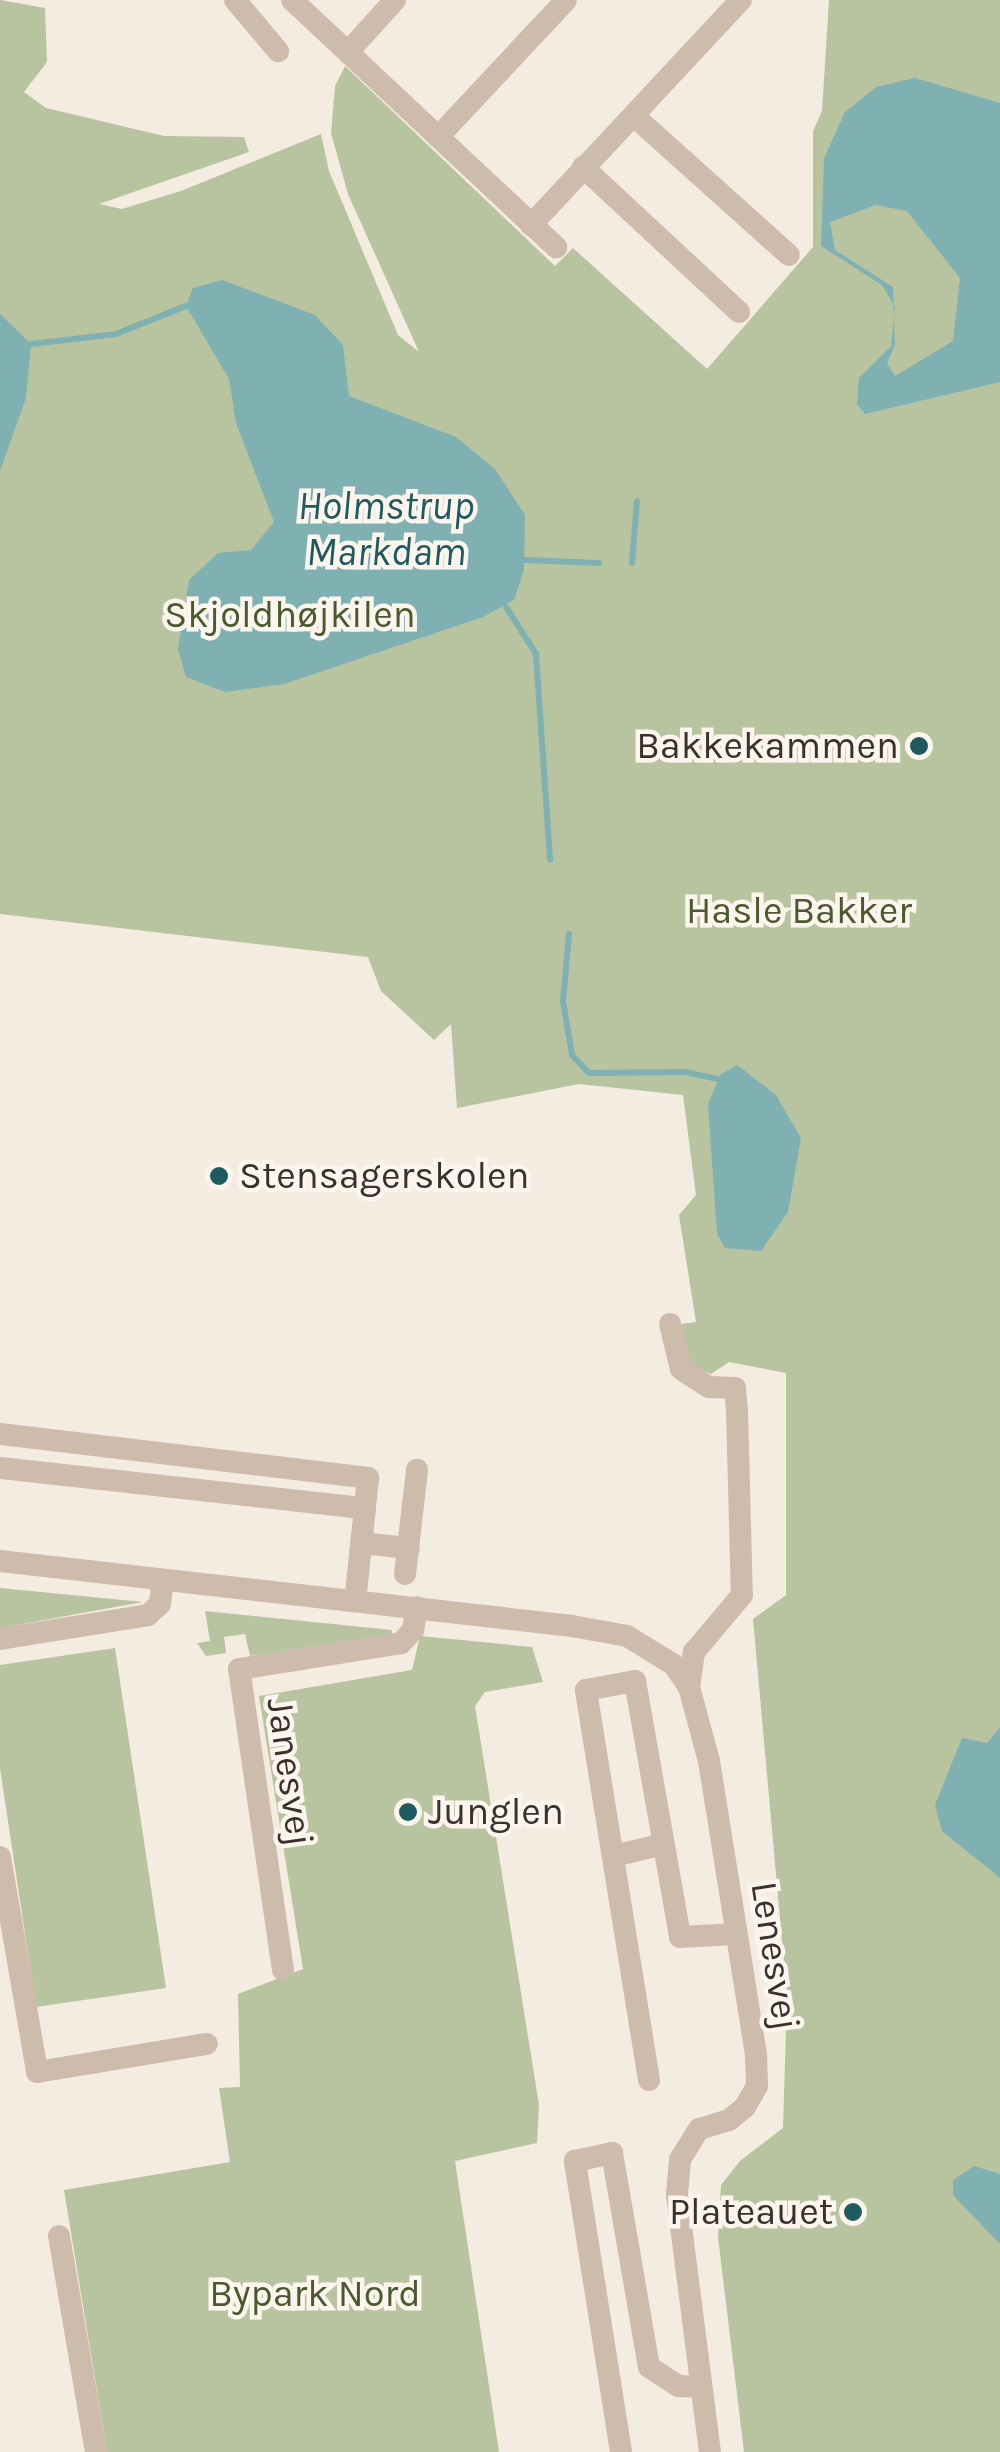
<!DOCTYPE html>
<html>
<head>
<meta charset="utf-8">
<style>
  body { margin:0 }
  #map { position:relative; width:1000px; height:2452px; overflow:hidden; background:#f4ebe1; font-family:Karla,sans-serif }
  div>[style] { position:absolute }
  .green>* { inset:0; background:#b8c4a0 }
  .water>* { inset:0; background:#7fb0b2 }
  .stream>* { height:6px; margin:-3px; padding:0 3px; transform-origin:3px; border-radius:3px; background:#7fb0b2 }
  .minor>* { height:22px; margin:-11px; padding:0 11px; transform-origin:11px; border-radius:11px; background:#cdbbac }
  .dots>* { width:28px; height:28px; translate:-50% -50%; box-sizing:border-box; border:5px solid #fbf5ee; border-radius:50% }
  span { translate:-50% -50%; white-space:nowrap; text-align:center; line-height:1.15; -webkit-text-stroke:9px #fbf5ee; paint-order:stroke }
  .park-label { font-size:38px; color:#4a5a2e }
  .poi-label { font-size:38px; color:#3b302b }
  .right { translate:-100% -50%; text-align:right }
  .left { translate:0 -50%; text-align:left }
  .street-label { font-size:38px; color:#3b302b }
  .water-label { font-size:40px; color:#1f5a5e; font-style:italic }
</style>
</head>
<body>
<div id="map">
  <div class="green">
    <div style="clip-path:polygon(0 0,45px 8px,47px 62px,24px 92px,46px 108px,164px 136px,244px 137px,249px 152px,99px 204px,122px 209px,181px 191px,321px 134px,329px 171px,398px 335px,419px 352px,348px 194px,331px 133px,335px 86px,345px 66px,555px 266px,573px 248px,707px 369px,813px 247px,813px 131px,822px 111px,829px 0,1000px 0,1000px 2452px,744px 2452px,718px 2237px,721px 2185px,740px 2161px,783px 2128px,787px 1997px,753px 1619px,786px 1595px,786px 1373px,729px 1362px,711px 1374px,690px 1365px,681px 1324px,696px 1322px,679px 1215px,696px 1195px,683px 1095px,579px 1084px,457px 1108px,451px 1024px,434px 1040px,381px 991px,368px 957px,0 914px)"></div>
    <div style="clip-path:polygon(0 1588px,143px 1602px,0 1628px)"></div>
    <div style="clip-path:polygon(205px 1611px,392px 1630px,392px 1634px,250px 1656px,245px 1634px,224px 1637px,226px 1653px,206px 1656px,197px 1643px,210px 1641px)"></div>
    <div style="clip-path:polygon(420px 1636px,532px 1647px,543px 1682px,485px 1692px,475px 1706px,539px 2105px,537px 2143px,455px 2161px,499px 2452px,107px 2452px,64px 2190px,230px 2162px,219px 2088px,240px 2087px,238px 1994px,303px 1969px,259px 1696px,412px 1670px)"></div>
    <div style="clip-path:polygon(115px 1648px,166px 1988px,36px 2007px,0 1768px,0 1665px)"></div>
  </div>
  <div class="water">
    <div style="clip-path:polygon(evenodd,915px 78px,1000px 103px,1000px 382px,865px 414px,857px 404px,859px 378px,891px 346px,895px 307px,882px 285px,821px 246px,824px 158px,845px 112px,876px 87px,915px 78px,876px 205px,907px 211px,960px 278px,953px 341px,895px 376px,887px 363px,895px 345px,893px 287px,835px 250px,830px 222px,876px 205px)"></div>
    <div style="clip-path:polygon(222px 280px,315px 315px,343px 345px,349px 396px,456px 437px,495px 469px,525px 515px,524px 570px,514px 600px,483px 617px,284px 684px,225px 692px,186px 677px,178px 649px,189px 580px,218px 553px,251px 550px,274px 522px,236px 423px,229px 379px,186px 306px,193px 288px)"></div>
    <div style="clip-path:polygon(0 314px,31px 344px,26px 398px,0 471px)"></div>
    <div style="clip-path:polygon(737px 1065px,776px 1095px,801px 1138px,788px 1212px,761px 1251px,725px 1248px,717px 1234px,708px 1104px,720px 1075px)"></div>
    <div style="clip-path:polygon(1000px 1727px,1000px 1878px,942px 1831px,935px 1805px,962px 1738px,987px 1743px)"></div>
    <div style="clip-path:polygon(974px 2166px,1000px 2174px,1000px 2244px,953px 2195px,953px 2180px)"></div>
  </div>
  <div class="stream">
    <div style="left:31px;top:344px;width:86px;rotate:-6.7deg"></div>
    <div style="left:116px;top:334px;width:75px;rotate:-21.8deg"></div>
    <div style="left:525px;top:560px;width:74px;rotate:2.3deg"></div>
    <div style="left:632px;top:563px;width:62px;rotate:-85.4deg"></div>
    <div style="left:506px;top:607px;width:56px;rotate:57.4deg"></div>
    <div style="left:536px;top:654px;width:206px;rotate:86.1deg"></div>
    <div style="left:569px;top:934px;width:67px;rotate:95.1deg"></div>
    <div style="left:563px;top:1001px;width:55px;rotate:80.5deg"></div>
    <div style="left:572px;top:1055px;width:25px;rotate:47deg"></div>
    <div style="left:589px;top:1073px;width:96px;rotate:-0.6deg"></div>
    <div style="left:685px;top:1072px;width:33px;rotate:12deg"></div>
  </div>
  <div class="minor">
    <div style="left:235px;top:0;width:67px;rotate:49.9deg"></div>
    <div style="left:292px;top:0;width:362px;rotate:43.1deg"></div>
    <div style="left:348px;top:52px;width:70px;rotate:-47.9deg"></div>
    <div style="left:634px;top:116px;width:208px;rotate:41.9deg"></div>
    <div style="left:438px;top:137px;width:187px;rotate:-46.9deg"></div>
    <div style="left:583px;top:167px;width:213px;rotate:42.9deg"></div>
    <div style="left:531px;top:225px;width:308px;rotate:-47deg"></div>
    <div style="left:670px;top:1324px;width:46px;rotate:76.3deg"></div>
    <div style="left:681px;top:1369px;width:33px;rotate:33deg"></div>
    <div style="left:709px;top:1387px;width:26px;rotate:2deg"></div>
    <div style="left:735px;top:1388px;width:22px;rotate:85deg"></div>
    <div style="left:737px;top:1410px;width:185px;rotate:88.5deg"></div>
    <div style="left:742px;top:1595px;width:75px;rotate:130.1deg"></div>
    <div style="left:694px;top:1652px;width:35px;rotate:98deg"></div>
    <div style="left:0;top:1434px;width:371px;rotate:6.8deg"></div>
    <div style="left:368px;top:1478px;width:30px;rotate:96deg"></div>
    <div style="left:0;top:1468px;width:367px;rotate:6.3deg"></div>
    <div style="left:365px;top:1508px;width:94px;rotate:96.1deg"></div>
    <div style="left:361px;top:1543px;width:48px;rotate:5.9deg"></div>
    <div style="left:0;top:1561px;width:576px;rotate:6.48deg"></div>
    <div style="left:572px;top:1626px;width:56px;rotate:10.3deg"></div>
    <div style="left:627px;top:1636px;width:55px;rotate:31.7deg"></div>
    <div style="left:674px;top:1665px;width:27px;rotate:56deg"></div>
    <div style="left:689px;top:1687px;width:77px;rotate:74.9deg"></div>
    <div style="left:709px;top:1761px;width:299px;rotate:80.9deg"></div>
    <div style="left:756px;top:2056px;width:30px;rotate:88deg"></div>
    <div style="left:757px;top:2086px;width:24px;rotate:120deg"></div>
    <div style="left:745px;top:2107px;width:21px;rotate:141deg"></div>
    <div style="left:729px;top:2120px;width:31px;rotate:163deg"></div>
    <div style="left:699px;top:2129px;width:36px;rotate:122deg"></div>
    <div style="left:680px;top:2160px;width:35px;rotate:95deg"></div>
    <div style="left:677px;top:2195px;width:259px;rotate:82.7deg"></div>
    <div style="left:405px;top:1574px;width:105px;rotate:-83.4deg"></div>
    <div style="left:0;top:1639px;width:150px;rotate:-9.2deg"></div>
    <div style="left:148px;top:1615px;width:16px;rotate:-43deg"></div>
    <div style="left:160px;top:1604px;width:24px;rotate:-83deg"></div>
    <div style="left:613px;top:1856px;width:48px;rotate:-13.2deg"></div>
    <div style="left:0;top:1857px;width:218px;rotate:80.2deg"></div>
    <div style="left:37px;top:2072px;width:172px;rotate:-9.4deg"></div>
    <div style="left:283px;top:1970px;width:304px;rotate:-98.3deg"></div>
    <div style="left:239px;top:1669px;width:164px;rotate:-9.1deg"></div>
    <div style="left:401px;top:1643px;width:18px;rotate:-47deg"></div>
    <div style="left:413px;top:1630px;width:23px;rotate:-80deg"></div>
    <div style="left:649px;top:2080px;width:395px;rotate:-99.2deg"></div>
    <div style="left:586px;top:1690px;width:50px;rotate:-10.4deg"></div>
    <div style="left:635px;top:1681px;width:260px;rotate:80deg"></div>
    <div style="left:680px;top:1937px;width:56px;rotate:-3.1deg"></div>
    <div style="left:59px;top:2236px;width:219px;rotate:80.3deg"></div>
    <div style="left:621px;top:2452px;width:295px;rotate:-99deg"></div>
    <div style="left:575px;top:2161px;width:38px;rotate:-12deg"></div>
    <div style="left:612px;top:2153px;width:217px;rotate:80.2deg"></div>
    <div style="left:649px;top:2367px;width:35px;rotate:33deg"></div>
    <div style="left:678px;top:2386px;width:23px;rotate:2deg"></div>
  </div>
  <div class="dots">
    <div style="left:919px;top:746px;background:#1f5a5e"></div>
    <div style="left:219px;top:1176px;background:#1f5a5e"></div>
    <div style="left:408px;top:1812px;background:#1f5a5e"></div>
    <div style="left:853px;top:2212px;background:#1f5a5e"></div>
  </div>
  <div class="park-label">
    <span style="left:290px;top:615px">Skjoldhøjkilen</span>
    <span style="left:799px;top:911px">Hasle Bakker</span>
    <span style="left:315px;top:2294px">Bypark Nord</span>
  </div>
  <div class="poi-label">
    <span class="right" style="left:899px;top:746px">Bakkekammen</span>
    <span class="left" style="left:239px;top:1176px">Stensagerskolen</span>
    <span class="left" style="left:428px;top:1812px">Junglen</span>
    <span class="right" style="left:833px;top:2212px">Plateauet</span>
  </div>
  <div class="street-label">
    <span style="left:290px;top:1772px;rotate:82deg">Janesvej</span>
    <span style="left:775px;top:1956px;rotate:81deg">Lenesvej</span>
  </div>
  <div class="water-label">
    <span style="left:386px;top:529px">Holmstrup<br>Markdam</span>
  </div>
</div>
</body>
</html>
